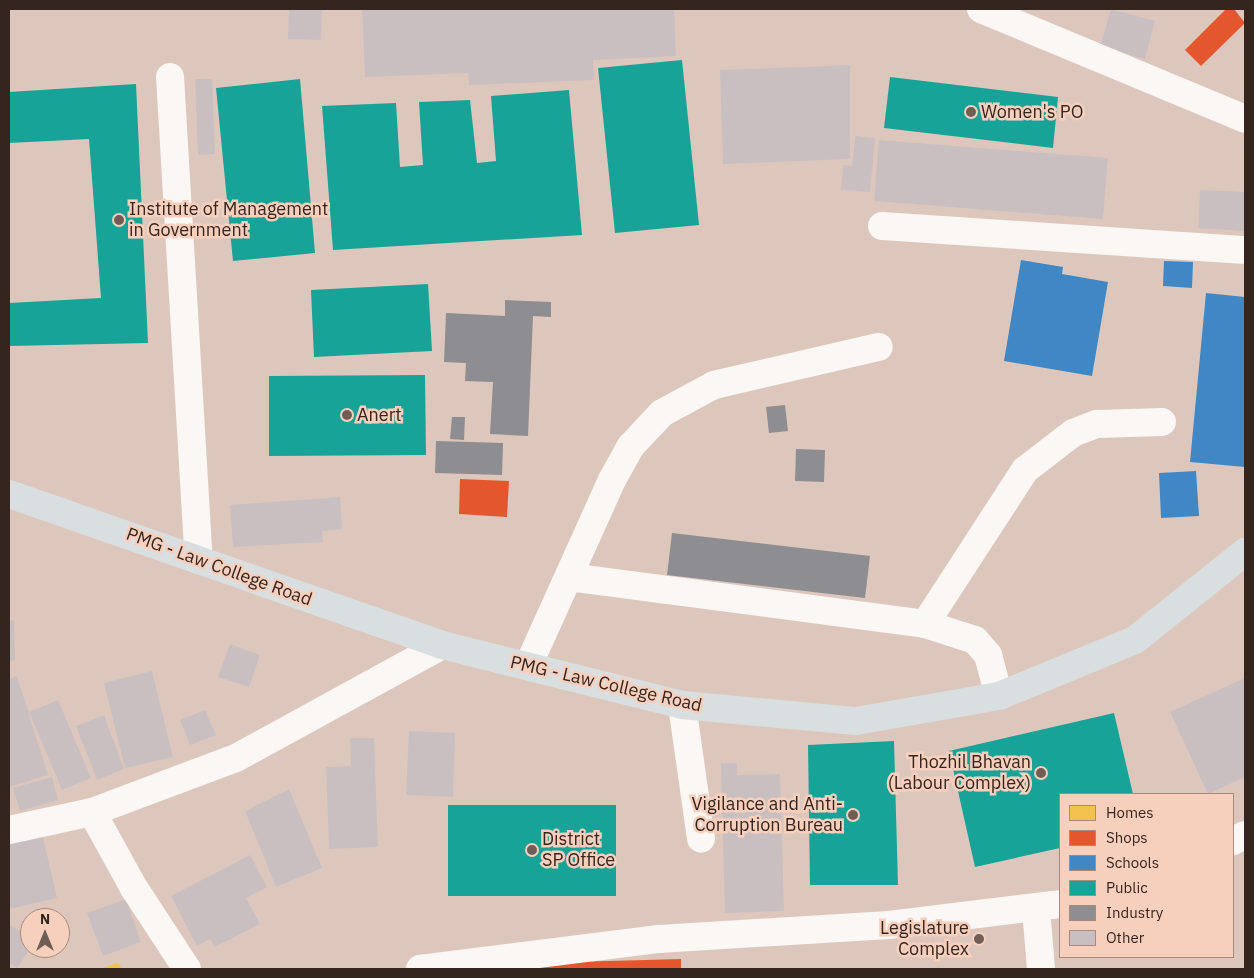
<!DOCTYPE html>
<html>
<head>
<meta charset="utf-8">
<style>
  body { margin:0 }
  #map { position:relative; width:1254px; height:978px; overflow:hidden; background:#ddc7bd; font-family:"IBM Plex Sans",sans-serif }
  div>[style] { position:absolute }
  .homes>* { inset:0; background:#f2c14e }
  .shops>* { inset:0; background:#e4572e }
  .schools>* { inset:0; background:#3f88c5 }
  .public>* { inset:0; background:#17a398 }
  .industry>* { inset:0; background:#8d8d92 }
  .building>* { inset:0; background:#c9bfc1 }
  .minor>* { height:28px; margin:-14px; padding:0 14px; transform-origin:14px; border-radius:14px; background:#faf7f5 }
  .major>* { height:28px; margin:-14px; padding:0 14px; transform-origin:14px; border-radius:14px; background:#d9dfe0 }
  .dots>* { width:14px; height:14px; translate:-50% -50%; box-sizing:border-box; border:2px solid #f7cfbd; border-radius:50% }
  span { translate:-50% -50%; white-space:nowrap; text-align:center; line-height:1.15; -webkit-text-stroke:5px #f7cfbd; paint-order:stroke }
  .poi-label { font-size:18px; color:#34251e }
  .left { translate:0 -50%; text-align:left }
  .right { translate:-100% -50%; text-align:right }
  .street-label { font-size:18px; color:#34251e }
  .frame { position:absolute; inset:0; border:10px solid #34251e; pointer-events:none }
  .legend { position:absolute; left:1059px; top:793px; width:175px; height:165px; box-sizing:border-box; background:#f7cfbd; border:1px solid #a98b7d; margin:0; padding:6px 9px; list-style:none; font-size:15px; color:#34251e }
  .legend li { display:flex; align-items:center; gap:10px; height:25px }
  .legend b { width:25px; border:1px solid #a98b7d }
  .north { position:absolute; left:20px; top:908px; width:50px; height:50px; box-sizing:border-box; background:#f7cfbd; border:1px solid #a98b7d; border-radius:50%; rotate:0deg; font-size:14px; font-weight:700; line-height:20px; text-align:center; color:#34251e }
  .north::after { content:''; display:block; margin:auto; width:18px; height:22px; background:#6f5e56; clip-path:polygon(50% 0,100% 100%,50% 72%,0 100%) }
</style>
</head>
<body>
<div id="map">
  <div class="homes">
    <div style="clip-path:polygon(118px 963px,122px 969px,100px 969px)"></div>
  </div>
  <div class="shops">
    <div style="clip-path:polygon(1226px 9px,1234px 9px,1245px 23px,1201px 66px,1185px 50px)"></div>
    <div style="clip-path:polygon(460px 479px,509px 481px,507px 517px,459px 514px)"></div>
    <div style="clip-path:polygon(681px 959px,681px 969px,498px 969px,498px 964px)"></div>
  </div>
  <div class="schools">
    <div style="clip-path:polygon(1021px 260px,1063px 267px,1062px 274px,1108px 282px,1092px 376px,1004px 361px)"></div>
    <div style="clip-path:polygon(1164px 261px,1193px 262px,1192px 288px,1163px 286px)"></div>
    <div style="clip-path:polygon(1206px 293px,1245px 297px,1245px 467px,1190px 462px)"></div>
    <div style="clip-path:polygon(1196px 471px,1199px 516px,1161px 518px,1159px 473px)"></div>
  </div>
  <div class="public">
    <div style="clip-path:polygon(682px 60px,699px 225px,615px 233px,598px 68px)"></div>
    <div style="clip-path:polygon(890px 77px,1058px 97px,1053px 148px,884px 128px)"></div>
    <div style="clip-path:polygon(300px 79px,315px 253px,233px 261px,216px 88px)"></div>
    <div style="clip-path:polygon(136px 84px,148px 343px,9px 346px,9px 303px,101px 298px,89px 139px,9px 143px,9px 92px)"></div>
    <div style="clip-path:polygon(569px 90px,582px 235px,333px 250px,322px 106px,396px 103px,400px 167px,423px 165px,419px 102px,470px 100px,477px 163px,496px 161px,491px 96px)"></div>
    <div style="clip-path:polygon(428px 284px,432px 351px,314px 357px,311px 290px)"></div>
    <div style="clip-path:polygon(425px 375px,426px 455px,269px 456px,269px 376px)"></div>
    <div style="clip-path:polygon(1114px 713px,1133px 794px,1060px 794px,1060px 848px,975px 867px,949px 751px)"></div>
    <div style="clip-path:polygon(894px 741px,898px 885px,810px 885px,808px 745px)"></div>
    <div style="clip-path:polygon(448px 805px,616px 805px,616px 896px,448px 896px)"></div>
  </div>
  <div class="industry">
    <div style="clip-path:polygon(505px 300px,551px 302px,551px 317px,533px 316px,528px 436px,490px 434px,493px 382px,465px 381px,466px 363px,444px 362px,446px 313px,505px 316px)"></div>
    <div style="clip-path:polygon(785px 405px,788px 431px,769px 433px,766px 407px)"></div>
    <div style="clip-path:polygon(452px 417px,465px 417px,464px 440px,450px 439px)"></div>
    <div style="clip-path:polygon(436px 441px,503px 443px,502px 475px,435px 473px)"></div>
    <div style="clip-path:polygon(796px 449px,825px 450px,824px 482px,795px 481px)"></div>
    <div style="clip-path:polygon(672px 533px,870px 556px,865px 598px,667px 575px)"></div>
  </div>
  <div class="building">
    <div style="clip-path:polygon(289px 9px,322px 9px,321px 40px,288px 39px)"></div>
    <div style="clip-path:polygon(362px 9px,674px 9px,676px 56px,593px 60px,594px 80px,469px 85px,468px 73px,365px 77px)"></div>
    <div style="clip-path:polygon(1111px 9px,1155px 21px,1145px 59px,1100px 47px)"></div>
    <div style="clip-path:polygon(850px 65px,850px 159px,723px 164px,720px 70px)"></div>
    <div style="clip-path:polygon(195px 79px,212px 79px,215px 154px,198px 155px)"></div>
    <div style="clip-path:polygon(855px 136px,875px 138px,870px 192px,841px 190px,843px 165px,852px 166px)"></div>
    <div style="clip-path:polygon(879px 140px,1108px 158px,1103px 219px,874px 201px)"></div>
    <div style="clip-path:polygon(1200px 190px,1245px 192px,1245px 231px,1198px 228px)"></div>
    <div style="clip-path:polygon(340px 497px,342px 529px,322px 531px,323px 542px,233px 547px,230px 505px)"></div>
    <div style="clip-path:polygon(14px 620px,15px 660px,9px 661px,9px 621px)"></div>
    <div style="clip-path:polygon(230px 644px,260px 655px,249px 687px,218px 677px)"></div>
    <div style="clip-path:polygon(152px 671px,173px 757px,125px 768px,104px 683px)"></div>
    <div style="clip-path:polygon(17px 676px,48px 775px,9px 787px,9px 679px)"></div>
    <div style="clip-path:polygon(1245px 678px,1245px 777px,1208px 794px,1170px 712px)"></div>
    <div style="clip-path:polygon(58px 700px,91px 778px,62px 790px,29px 712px)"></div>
    <div style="clip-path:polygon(205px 710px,216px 735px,190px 745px,180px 720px)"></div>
    <div style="clip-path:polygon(104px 715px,124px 769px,97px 780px,76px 726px)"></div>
    <div style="clip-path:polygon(409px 731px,455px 733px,453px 797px,406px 795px)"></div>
    <div style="clip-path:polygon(350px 738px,374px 738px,378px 847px,329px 849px,326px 767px,351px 766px)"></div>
    <div style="clip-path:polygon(721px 763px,737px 763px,737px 775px,780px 774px,784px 911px,725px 913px)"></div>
    <div style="clip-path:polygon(52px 777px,58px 800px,20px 811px,13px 788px)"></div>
    <div style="clip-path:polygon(289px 789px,322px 868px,276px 887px,245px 811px)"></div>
    <div style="clip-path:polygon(42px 833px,57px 898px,9px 909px,9px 841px)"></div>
    <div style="clip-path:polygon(250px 855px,267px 887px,246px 898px,260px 924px,215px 947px,210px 939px,197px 946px,171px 896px)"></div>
    <div style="clip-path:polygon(126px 899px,141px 942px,103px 956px,87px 913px)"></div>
    <div style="clip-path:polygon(9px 924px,30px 938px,30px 949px,17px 968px,9px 963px)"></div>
  </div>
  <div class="minor">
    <div style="left:981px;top:9px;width:286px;rotate:22.6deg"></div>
    <div style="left:170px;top:77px;width:484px;rotate:86.6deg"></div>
    <div style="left:882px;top:226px;width:364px;rotate:3.8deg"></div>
    <div style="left:569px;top:577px;width:359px;rotate:7.5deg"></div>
    <div style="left:925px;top:624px;width:52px;rotate:17.7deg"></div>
    <div style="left:975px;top:640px;width:20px;rotate:49deg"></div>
    <div style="left:988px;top:655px;width:42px;rotate:75deg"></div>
    <div style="left:925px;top:624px;width:184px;rotate:-57deg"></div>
    <div style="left:1025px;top:470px;width:61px;rotate:-37.6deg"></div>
    <div style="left:1073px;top:433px;width:26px;rotate:-21deg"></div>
    <div style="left:1097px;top:424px;width:65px;rotate:-1.8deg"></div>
    <div style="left:528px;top:666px;width:204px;rotate:-65.7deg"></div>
    <div style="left:612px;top:480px;width:39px;rotate:-61deg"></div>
    <div style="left:631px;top:446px;width:45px;rotate:-46.8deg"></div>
    <div style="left:662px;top:413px;width:59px;rotate:-28.3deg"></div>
    <div style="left:714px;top:385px;width:169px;rotate:-13deg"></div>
    <div style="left:682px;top:705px;width:135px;rotate:81.9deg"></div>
    <div style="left:92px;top:812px;width:87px;rotate:61.1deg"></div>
    <div style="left:134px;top:888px;width:97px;rotate:56.8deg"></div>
    <div style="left:9px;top:830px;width:85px;rotate:-12.2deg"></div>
    <div style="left:92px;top:812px;width:154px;rotate:-20.6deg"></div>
    <div style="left:236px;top:758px;width:235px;rotate:-28.7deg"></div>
    <div style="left:1233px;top:841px;width:13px;rotate:-27deg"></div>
    <div style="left:1036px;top:909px;width:60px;rotate:85.2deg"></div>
    <div style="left:420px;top:969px;width:241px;rotate:-7.2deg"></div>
    <div style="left:659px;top:939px;width:230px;rotate:-3.5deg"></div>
    <div style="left:889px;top:925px;width:172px;rotate:-7deg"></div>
  </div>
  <div class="major">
    <div style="left:9px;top:494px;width:459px;rotate:19.2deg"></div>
    <div style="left:442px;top:645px;width:247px;rotate:14deg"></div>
    <div style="left:682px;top:705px;width:175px;rotate:5.3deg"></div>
    <div style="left:856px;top:721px;width:145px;rotate:-9.9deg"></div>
    <div style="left:999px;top:696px;width:147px;rotate:-22.4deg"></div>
    <div style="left:1135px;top:640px;width:141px;rotate:-38.7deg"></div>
  </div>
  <div class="dots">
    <div style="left:971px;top:112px;background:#6f5e56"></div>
    <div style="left:119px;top:220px;background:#6f5e56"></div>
    <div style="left:347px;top:415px;background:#6f5e56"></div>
    <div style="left:1041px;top:773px;background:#6f5e56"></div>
    <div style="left:853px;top:815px;background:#6f5e56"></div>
    <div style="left:532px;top:850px;background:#6f5e56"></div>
    <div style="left:979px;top:939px;background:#6f5e56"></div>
  </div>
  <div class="poi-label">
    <span class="left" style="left:981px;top:112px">Women's PO</span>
    <span class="left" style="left:129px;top:220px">Institute of Management<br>in Government</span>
    <span class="left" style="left:357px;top:415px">Anert</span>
    <span class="right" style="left:1031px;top:773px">Thozhil Bhavan<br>(Labour Complex)</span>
    <span class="right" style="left:843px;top:815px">Vigilance and Anti-<br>Corruption Bureau</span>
    <span class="left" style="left:542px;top:850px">District<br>SP Office</span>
    <span class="right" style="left:969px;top:939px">Legislature<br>Complex</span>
  </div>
  <div class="street-label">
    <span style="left:219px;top:567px;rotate:20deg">PMG - Law College Road</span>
    <span style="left:606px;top:684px;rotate:13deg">PMG - Law College Road</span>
  </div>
  <div class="frame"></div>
  <ul class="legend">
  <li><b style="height:14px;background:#f2c14e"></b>Homes</li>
  <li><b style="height:14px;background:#e4572e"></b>Shops</li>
  <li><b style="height:14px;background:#3f88c5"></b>Schools</li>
  <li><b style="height:14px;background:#17a398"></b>Public</li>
  <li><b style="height:14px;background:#8d8d92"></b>Industry</li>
  <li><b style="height:14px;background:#c9bfc1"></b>Other</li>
  </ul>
  <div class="north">N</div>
</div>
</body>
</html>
